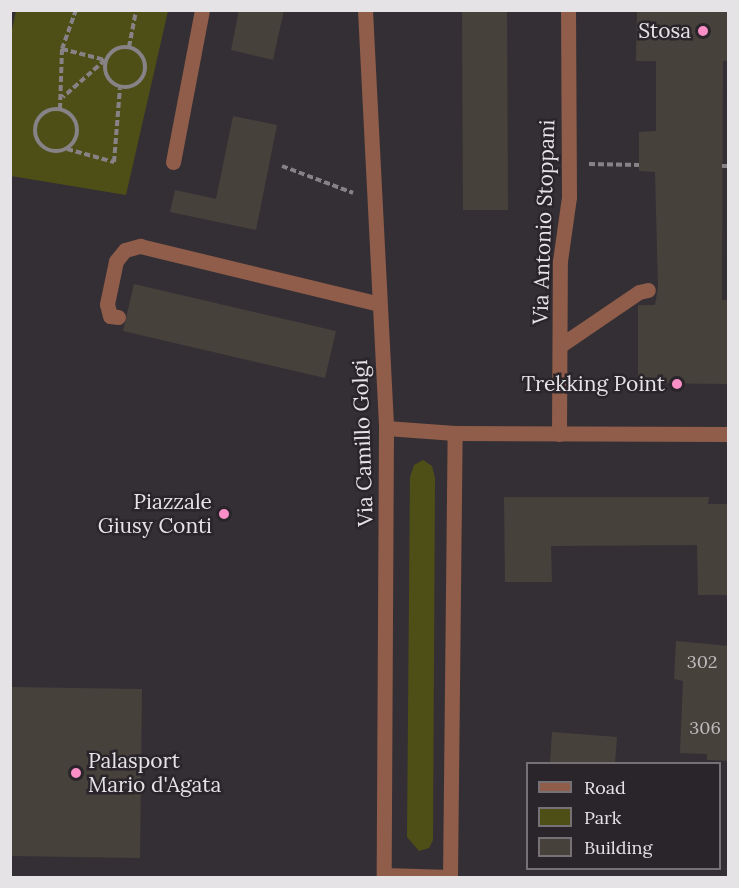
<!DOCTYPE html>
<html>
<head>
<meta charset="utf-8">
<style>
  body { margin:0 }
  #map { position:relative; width:739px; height:888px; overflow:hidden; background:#342f34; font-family:Lora,serif }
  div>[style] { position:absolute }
  .green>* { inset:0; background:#4e4f17 }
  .building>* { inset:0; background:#47413c }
  .path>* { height:4px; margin-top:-2px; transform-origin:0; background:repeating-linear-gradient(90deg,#868286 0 6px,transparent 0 9px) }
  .path>.ring { margin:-2px; padding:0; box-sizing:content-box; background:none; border:4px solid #868286; border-radius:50% }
  .minor>* { height:15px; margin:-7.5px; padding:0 7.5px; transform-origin:7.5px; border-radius:7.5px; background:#8f5d4a }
  .dots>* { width:16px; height:16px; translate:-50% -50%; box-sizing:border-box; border:3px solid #2a252a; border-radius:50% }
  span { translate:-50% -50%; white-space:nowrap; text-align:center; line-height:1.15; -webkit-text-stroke:5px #2a252a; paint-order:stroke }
  .number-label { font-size:18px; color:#bebabc }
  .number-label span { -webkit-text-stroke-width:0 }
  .poi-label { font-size:21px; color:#e6e3e6 }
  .right { translate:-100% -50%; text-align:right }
  .left { translate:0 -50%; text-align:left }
  .street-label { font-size:21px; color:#e6e3e6 }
  .frame { position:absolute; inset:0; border:12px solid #e6e3e6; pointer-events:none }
  .legend { position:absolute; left:526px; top:762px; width:195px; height:108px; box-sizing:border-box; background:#2a252a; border:2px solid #757175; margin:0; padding:8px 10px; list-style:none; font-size:18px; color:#e6e3e6 }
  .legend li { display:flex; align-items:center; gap:12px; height:30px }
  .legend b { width:30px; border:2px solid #757175 }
</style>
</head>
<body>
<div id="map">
  <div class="green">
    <div style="clip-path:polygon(16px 11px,168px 11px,126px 195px,11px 176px,10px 39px)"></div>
    <div style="clip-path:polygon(423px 460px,432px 466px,435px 478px,433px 840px,429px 848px,419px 851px,407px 837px,410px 477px,414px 465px)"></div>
  </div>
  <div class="building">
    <div style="clip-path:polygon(239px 10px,284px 10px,273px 60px,231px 50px)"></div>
    <div style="clip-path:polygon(462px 10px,507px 10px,508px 210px,463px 210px)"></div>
    <div style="clip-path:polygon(637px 10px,729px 10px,729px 61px,723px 61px,722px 300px,729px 300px,729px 384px,638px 383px,638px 305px,655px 305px,658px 288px,655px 172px,639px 171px,639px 132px,656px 131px,656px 61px,636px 61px)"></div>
    <div style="clip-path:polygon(233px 116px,277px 125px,256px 230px,170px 212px,175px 190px,216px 199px)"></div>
    <div style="clip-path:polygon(134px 284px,336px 331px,325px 378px,123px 331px)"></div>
    <div style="clip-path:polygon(504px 497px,709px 497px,708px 504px,729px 504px,729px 595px,698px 595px,697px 545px,551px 546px,552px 582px,505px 582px)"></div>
    <div style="clip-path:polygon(676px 641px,729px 646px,729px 761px,707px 760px,707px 754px,680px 753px,683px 681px,674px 679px)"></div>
    <div style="clip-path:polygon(10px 687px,142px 689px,140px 858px,10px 856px)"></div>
    <div style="clip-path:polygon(552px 732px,617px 737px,615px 764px,550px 764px)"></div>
  </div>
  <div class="path">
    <div style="left:129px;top:47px;width:38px;rotate:-79deg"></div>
    <div class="ring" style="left:105px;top:47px;width:36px;height:36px"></div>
    <div style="left:62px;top:49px;width:44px;rotate:14.3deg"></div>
    <div style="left:105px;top:60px;width:56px;rotate:138.6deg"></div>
    <div style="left:60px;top:109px;width:60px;rotate:-88.1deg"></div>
    <div style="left:62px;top:49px;width:41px;rotate:-70.3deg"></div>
    <div class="ring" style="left:35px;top:109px;width:38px;height:38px"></div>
    <div style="left:67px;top:149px;width:49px;rotate:15.5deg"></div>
    <div style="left:114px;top:162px;width:74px;rotate:-85.4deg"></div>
    <div style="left:589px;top:164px;width:50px;rotate:1.1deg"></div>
    <div style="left:282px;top:166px;width:76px;rotate:20.8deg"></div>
    <div style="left:722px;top:166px;width:6px"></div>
  </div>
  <div class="minor">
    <div style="left:365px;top:10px;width:419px;rotate:87.1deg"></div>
    <div style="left:386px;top:428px;width:450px;rotate:90.3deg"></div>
    <div style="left:173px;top:162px;width:155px;rotate:-79.2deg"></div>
    <div style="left:118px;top:317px;width:8px;rotate:-173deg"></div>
    <div style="left:110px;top:316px;width:12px;rotate:-104deg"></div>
    <div style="left:107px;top:304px;width:44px;rotate:-78.2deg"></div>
    <div style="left:116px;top:261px;width:14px;rotate:-51deg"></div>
    <div style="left:125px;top:250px;width:16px;rotate:-15deg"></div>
    <div style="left:140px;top:246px;width:246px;rotate:13.6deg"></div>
    <div style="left:561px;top:345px;width:94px;rotate:-34.2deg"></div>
    <div style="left:639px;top:292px;width:9px;rotate:-13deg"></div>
    <div style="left:386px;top:428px;width:69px;rotate:4.1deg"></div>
    <div style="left:455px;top:433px;width:273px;rotate:0.2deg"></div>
    <div style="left:559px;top:434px;width:173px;rotate:-89.7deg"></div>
    <div style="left:560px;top:261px;width:65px;rotate:-82deg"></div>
    <div style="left:569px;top:197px;width:187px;rotate:-90.3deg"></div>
    <div style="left:384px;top:875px;width:66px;rotate:1.7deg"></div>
    <div style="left:450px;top:878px;width:445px;rotate:-89.4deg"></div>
  </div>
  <div class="dots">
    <div style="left:703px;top:31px;background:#fa8fc7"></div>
    <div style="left:677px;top:384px;background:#fa8fc7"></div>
    <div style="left:224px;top:514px;background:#fa8fc7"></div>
    <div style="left:76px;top:773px;background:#fa8fc7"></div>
  </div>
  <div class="number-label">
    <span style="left:702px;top:662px">302</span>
    <span style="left:705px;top:728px">306</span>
  </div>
  <div class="poi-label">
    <span class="right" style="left:691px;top:31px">Stosa</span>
    <span class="right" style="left:665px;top:384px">Trekking Point</span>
    <span class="right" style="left:212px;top:514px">Piazzale<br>Giusy Conti</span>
    <span class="left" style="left:88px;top:773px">Palasport<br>Mario d'Agata</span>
  </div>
  <div class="street-label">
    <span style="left:544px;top:222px;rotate:-88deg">Via Antonio Stoppani</span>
    <span style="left:363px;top:443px;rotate:-92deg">Via Camillo Golgi</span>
  </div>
  <div class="frame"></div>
  <ul class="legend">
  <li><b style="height:8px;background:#8f5d4a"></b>Road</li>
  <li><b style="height:16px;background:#4e4f17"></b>Park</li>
  <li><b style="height:16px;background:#47413c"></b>Building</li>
  </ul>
</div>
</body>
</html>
